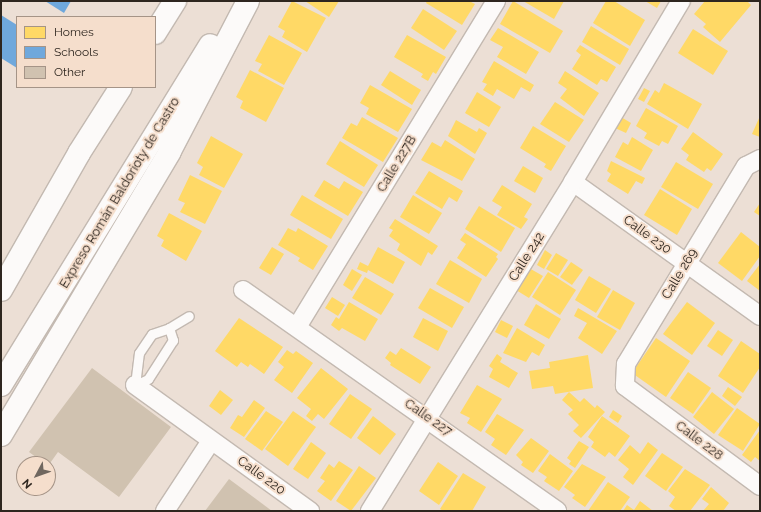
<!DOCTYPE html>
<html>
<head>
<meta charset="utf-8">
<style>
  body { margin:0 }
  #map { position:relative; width:761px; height:512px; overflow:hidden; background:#ecdfd5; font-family:Raleway,sans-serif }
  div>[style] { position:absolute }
  .homes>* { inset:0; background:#ffd966 }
  .schools>* { inset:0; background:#6fa8dc }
  .building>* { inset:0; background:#d0c2b0 }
  .roads { filter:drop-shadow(1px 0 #c3b9b1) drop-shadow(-1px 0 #c3b9b1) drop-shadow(0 1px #c3b9b1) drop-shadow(0 -1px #c3b9b1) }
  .lane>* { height:9px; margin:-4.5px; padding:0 4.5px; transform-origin:4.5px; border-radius:4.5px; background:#fcfaf9 }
  .street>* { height:18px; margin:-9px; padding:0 9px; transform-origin:9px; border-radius:9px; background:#fcfaf9 }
  .highway>* { height:22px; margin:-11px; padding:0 11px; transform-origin:11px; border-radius:11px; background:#fcfaf9 }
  span { translate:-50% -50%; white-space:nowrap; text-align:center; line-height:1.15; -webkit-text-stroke:4px #f5decc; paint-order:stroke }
  .street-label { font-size:13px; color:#2e261f }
  .frame { position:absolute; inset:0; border:2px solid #2e261f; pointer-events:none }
  .legend { position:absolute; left:16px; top:16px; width:140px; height:72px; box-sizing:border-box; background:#f5decc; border:1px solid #a59487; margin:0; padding:5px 7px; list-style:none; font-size:12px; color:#2e261f }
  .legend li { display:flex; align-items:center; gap:8px; height:20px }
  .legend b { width:20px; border:1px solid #a59487 }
  .north { position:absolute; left:16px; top:456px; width:40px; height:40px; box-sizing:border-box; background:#f5decc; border:1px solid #a59487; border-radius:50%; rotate:229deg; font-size:11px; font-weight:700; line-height:16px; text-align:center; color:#2e261f }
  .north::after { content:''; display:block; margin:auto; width:14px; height:18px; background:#70675f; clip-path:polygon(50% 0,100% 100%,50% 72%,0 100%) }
</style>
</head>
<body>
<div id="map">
  <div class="homes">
    <div style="clip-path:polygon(292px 1px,326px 18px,307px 52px,282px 37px,285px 31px,278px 27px)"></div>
    <div style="clip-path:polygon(305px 1px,339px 1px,329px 17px)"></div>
    <div style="clip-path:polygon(427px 1px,469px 1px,475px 4px,462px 25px,426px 3px)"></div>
    <div style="clip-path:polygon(513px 1px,563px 31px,550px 53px,500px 24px)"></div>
    <div style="clip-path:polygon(523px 1px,564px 1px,554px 19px)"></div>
    <div style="clip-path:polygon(606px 1px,614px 1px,645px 20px,630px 46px,593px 23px)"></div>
    <div style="clip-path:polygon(645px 1px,661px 1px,657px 8px)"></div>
    <div style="clip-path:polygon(705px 1px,747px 1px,751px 5px,720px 42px,703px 27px,706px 24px,694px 14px)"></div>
    <div style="clip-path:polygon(423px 9px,457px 31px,444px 50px,411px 28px)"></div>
    <div style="clip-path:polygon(591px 26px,629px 49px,620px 65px,582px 42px)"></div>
    <div style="clip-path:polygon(498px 28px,539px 52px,526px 74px,497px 57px,503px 47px,490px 40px)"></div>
    <div style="clip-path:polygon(693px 29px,728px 51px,713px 75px,678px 53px)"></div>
    <div style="clip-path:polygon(269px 35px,302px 53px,284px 85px,258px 71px,262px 64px,255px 61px)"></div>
    <div style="clip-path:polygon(407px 35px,446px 57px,436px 74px,433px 72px,428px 81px,421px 77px,423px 74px,394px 57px)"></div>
    <div style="clip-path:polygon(580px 45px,616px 67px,607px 82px,601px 79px,597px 85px,572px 69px,581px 55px,576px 51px)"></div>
    <div style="clip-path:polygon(494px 61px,534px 85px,530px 92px,521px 87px,514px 99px,497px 89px,493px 96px,483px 90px,487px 84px,482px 82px)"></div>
    <div style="clip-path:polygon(250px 70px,284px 88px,266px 122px,240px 108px,243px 101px,236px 97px)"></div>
    <div style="clip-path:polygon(390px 71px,421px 90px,412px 105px,381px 85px)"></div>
    <div style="clip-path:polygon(565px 71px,599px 93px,584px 116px,560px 98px,567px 89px,558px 83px)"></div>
    <div style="clip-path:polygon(664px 83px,702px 104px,688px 129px,647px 104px,655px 90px,659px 93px)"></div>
    <div style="clip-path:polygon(370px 85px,412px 109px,398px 132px,366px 114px,369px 108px,360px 103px)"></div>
    <div style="clip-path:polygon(644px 88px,650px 91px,644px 102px,638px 99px)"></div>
    <div style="clip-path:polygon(477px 92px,501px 107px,489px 127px,465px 113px)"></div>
    <div style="clip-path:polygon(555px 102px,584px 120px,569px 142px,540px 124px)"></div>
    <div style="clip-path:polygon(646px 108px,678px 126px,668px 144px,662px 141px,659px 146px,644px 138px,647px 133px,636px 126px)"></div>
    <div style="clip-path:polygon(760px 116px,760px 137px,752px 134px)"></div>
    <div style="clip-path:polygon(362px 117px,398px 138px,383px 162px,342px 138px,351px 123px,357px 126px)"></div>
    <div style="clip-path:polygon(621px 117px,631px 123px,626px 133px,615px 128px)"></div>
    <div style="clip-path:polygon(456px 120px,477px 132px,479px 128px,487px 133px,475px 154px,448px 136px)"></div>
    <div style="clip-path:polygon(533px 126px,566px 146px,551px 171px,544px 167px,546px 164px,520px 148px)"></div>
    <div style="clip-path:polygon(693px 132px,723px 154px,711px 171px,707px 168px,704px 172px,686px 160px,689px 155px,681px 149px)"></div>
    <div style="clip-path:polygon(211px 136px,243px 154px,224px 188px,199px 175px,203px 167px,197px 163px)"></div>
    <div style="clip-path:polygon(632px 137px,653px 150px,641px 171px,615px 157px,623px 142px,628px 145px)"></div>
    <div style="clip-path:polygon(445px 140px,475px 159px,462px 181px,421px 160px,432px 142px,441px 147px)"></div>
    <div style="clip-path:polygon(340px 141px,378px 165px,364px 187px,326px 164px)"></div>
    <div style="clip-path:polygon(611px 161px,645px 178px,642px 184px,636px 181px,628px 194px,607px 181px,611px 174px,607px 171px)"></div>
    <div style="clip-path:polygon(676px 162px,713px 184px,698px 209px,661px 187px)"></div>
    <div style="clip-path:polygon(523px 166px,543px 178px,535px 193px,514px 181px)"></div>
    <div style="clip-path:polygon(429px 171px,463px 191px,457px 202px,449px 197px,442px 209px,415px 193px)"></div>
    <div style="clip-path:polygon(190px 175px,222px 191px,205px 224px,180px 212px,185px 203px,178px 200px)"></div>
    <div style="clip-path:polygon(324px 180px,339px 189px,344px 181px,363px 192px,348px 216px,314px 196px)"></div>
    <div style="clip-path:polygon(502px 185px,532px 204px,524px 217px,528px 219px,521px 229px,497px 215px,502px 207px,492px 201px)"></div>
    <div style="clip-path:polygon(660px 189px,692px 209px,677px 235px,644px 215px)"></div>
    <div style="clip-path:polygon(302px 195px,343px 219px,331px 239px,290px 215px)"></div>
    <div style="clip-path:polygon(413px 195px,442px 213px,429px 234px,400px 217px)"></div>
    <div style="clip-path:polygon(760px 203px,760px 216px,754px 212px)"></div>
    <div style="clip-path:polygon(479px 206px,515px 228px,501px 252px,465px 229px)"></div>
    <div style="clip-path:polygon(169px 213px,202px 231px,186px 261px,161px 246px,164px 240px,157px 236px)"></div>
    <div style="clip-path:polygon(395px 219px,438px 246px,432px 255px,428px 252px,421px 266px,397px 250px,400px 244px,389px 236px,393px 230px,389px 228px)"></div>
    <div style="clip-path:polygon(288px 228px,296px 232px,298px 228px,328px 246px,313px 270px,298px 261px,300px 258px,278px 245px)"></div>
    <div style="clip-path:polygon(741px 232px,760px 247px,760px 256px,742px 281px,718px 263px)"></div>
    <div style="clip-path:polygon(465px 233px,498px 254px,496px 257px,498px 259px,486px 277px,457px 258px,466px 244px,460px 240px)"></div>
    <div style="clip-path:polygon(272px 247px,284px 254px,271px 275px,259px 268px)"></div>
    <div style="clip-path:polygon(378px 247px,405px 262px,393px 284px,368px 270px,367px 273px,357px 269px,360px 262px,368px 266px)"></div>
    <div style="clip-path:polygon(545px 250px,552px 255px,544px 269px,537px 265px)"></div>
    <div style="clip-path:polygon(556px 253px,568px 260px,558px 276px,546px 269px)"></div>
    <div style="clip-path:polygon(450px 260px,482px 279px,469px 303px,436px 284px)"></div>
    <div style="clip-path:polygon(571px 262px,583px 270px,572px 285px,560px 277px)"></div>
    <div style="clip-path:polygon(760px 264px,760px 291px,747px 281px)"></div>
    <div style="clip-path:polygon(529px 268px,543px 276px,529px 298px,516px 290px)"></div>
    <div style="clip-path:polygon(352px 269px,362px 275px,352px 291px,343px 285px)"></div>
    <div style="clip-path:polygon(548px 272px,576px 290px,560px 315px,532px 297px)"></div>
    <div style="clip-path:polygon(589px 276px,611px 289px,596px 313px,575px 300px)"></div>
    <div style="clip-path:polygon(365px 277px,394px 294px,381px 315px,352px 298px)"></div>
    <div style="clip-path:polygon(430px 288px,464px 307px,452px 328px,418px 308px)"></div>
    <div style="clip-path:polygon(613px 290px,635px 303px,620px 330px,597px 317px)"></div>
    <div style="clip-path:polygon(332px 297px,345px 305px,338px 316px,325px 308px)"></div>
    <div style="clip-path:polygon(349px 302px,378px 319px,365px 341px,342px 328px,339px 331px,331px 325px,336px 317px,339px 319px)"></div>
    <div style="clip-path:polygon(687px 302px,715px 323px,692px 355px,663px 334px)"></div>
    <div style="clip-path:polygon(536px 304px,561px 319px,549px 339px,524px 325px)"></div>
    <div style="clip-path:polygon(578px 308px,617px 331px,602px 354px,578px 338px,587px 323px,574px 316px)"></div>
    <div style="clip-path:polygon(239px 318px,283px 347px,264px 374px,250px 364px,248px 367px,241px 362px,237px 367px,215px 351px)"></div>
    <div style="clip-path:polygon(423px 318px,448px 331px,438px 351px,413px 337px)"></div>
    <div style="clip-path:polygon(501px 320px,513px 326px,507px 338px,495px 332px)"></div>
    <div style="clip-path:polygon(517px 328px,545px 345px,539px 356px,532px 352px,526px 362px,503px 353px)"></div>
    <div style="clip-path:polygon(718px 330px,733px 340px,722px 356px,707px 346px)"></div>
    <div style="clip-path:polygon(656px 338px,690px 361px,666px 397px,632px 373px)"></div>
    <div style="clip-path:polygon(741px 341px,760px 354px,760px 367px,743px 393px,718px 376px)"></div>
    <div style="clip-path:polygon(401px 348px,431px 367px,420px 384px,390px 365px,391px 363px,385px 358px,390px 351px,396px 355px)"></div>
    <div style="clip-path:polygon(287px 350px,293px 354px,296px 351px,313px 363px,292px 393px,274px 380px,284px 367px,278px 362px)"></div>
    <div style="clip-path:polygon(497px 354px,502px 358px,500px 362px,518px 373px,509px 388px,489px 377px,493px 369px,489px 366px)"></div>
    <div style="clip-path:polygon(588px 355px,593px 388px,555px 394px,553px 386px,532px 389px,529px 371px,550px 368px,549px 362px)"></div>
    <div style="clip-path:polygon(321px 368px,348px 389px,324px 419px,318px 414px,312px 421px,306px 416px,311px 409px,297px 398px)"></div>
    <div style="clip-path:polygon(688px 372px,711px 388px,693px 414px,670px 398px)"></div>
    <div style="clip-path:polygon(477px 385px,502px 399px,481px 432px,467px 423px,470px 418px,460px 413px)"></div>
    <div style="clip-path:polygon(728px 387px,742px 397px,735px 406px,722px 396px)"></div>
    <div style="clip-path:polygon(220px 390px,233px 400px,221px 415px,209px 406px)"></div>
    <div style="clip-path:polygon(569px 392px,580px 402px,584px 398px,595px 408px,597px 405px,605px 412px,581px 438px,573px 431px,579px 425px,568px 414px,573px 410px,562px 400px)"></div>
    <div style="clip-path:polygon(712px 392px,734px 409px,714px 434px,693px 417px)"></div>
    <div style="clip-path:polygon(350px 394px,372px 409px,351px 439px,329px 424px)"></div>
    <div style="clip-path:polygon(254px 400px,265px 408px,244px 437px,230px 428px,238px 415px,242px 417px)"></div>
    <div style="clip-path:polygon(737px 408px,760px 424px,743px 451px,718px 435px)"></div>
    <div style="clip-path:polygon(613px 410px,622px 416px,618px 423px,609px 417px)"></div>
    <div style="clip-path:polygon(266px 411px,283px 422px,262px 451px,245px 439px)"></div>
    <div style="clip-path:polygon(293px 411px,316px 427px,288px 466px,265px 449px)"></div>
    <div style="clip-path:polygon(497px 414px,524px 430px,506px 455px,491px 445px,495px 439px,485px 432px)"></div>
    <div style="clip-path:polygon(373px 416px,396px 434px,380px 455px,357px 438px)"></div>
    <div style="clip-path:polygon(602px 416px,630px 436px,615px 457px,609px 452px,605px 457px,591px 447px,594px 442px,588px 437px)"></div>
    <div style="clip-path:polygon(760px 430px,760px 461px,755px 457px,751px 462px,742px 455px)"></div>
    <div style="clip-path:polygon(531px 438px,549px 451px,533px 473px,521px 465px,523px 462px,516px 455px)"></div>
    <div style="clip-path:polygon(579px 441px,589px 447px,575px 468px,569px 464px,571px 461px,567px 458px)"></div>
    <div style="clip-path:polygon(311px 442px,326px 453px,308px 479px,293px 469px)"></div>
    <div style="clip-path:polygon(648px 442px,658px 450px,633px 485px,623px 477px,629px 469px,618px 460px,630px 445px,640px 454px)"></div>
    <div style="clip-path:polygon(662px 453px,683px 467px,666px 491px,645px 476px)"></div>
    <div style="clip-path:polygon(550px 454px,573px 471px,559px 491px,544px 481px,547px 477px,538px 471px)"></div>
    <div style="clip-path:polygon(339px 461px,353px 470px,331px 501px,317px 491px,325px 481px,320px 478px,329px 464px,334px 468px)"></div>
    <div style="clip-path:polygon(438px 462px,458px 476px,439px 505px,419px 491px)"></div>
    <div style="clip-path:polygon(582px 464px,606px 477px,585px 507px,572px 498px,575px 495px,564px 487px)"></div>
    <div style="clip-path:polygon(359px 466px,376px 478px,351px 511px,336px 501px)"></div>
    <div style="clip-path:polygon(685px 469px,710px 485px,690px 511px,676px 511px,669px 506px,675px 497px,668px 491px)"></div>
    <div style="clip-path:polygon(463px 473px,486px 487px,472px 511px,443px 511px,440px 509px)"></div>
    <div style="clip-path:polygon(608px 482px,630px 497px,620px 511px,588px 511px)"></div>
    <div style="clip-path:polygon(711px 487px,729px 503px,723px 511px,703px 511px,709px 504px,702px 499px)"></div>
    <div style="clip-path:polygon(640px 501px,653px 511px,623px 511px,627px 505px,634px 510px)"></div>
  </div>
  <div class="schools">
    <div style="clip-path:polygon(45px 1px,71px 1px,64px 13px)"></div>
    <div style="clip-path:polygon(1px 15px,17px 25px,17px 68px,1px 58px)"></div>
  </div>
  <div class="building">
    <div style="clip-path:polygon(92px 368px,171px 427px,119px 497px,58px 452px,48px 466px,29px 452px)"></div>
    <div style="clip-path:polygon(229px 479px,272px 511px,205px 511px)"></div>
  </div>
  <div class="roads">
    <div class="lane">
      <div style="left:169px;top:328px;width:13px;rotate:72deg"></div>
      <div style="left:173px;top:340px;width:46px;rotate:122.7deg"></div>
      <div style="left:148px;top:379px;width:14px;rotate:155deg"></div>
      <div style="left:135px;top:385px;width:32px;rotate:-83deg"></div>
      <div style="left:139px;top:353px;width:23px;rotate:-56deg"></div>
      <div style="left:152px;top:334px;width:18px;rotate:-19deg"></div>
      <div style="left:169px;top:328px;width:23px;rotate:-31deg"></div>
    </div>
    <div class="street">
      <div style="left:760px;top:159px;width:16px;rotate:153deg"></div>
      <div style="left:746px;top:166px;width:232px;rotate:121.2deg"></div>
      <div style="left:626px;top:364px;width:22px;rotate:93deg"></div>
      <div style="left:625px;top:386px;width:168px;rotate:36.5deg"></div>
      <div style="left:573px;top:182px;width:230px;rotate:35.6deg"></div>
      <div style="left:243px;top:290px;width:384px;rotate:35.1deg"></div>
      <div style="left:297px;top:327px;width:382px;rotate:-58.6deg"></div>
      <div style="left:135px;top:385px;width:216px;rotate:35.8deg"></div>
      <div style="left:165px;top:511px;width:84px;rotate:-56.7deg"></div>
      <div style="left:370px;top:511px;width:387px;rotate:-58.3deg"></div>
      <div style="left:573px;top:182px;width:211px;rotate:-59.2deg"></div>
    </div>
    <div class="highway">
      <div style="left:155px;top:33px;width:38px;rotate:-58deg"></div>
      <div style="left:1px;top:290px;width:158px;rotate:-60.3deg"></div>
      <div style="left:79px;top:153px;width:78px;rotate:-57.5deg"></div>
      <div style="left:1px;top:385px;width:399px;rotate:-58.4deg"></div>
      <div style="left:1px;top:435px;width:330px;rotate:-59.2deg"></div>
      <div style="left:170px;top:151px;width:169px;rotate:-62.5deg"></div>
    </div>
  </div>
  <div class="street-label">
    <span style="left:397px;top:164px;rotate:-59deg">Calle 227B</span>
    <span style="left:120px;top:193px;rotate:-59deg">Expreso Román Baldorioty de Castro</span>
    <span style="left:647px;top:235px;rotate:36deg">Calle 230</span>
    <span style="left:527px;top:257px;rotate:-58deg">Calle 242</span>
    <span style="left:680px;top:274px;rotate:-59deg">Calle 269</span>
    <span style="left:428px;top:418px;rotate:35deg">Calle 227</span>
    <span style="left:699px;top:441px;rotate:37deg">Calle 228</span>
    <span style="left:261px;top:476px;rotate:36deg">Calle 220</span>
  </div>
  <div class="frame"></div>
  <ul class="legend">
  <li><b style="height:11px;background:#ffd966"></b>Homes</li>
  <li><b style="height:11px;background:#6fa8dc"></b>Schools</li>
  <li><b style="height:11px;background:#d0c2b0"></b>Other</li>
  </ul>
  <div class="north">N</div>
</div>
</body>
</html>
